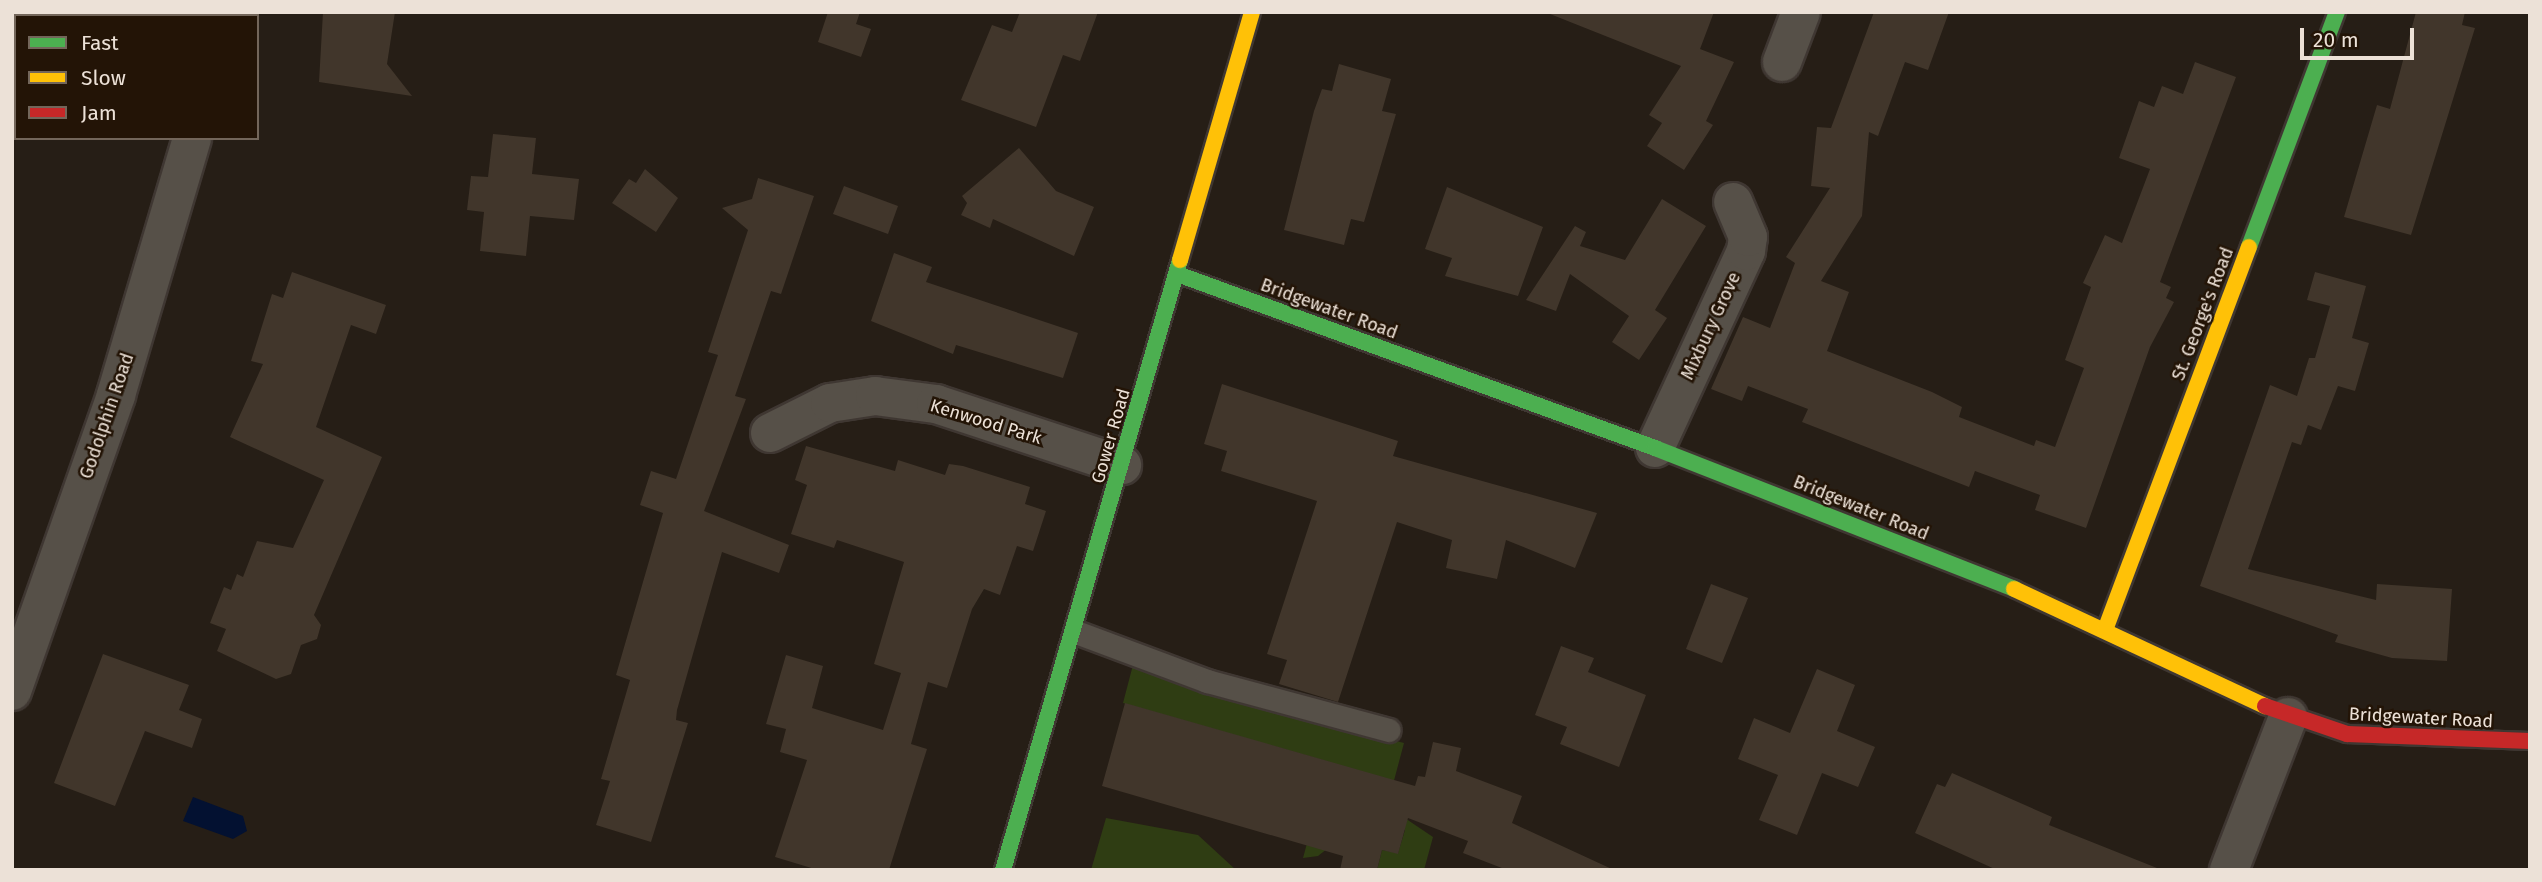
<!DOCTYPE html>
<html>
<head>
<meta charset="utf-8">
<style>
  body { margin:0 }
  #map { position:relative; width:2542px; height:882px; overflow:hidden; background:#261e16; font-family:"Fira Sans",sans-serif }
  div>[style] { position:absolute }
  .green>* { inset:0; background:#2f3d13 }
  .water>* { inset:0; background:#031131 }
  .building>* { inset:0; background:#41362b }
  .roads { filter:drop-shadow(2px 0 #3f3732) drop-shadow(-2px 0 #3f3732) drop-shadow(0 2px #3f3732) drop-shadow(0 -2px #3f3732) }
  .lane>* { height:23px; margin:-11.5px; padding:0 11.5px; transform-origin:11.5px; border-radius:11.5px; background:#565048 }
  .street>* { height:38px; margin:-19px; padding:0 19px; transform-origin:19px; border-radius:19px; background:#565048 }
  .fast>* { height:16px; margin:-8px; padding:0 8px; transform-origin:8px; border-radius:8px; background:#4caf50 }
  .slow>* { height:16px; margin:-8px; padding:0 8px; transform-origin:8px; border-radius:8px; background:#ffc107 }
  .jam>* { height:16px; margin:-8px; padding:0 8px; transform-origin:8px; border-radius:8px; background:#c62828 }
  span { translate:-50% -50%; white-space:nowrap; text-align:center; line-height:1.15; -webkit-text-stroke:5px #231406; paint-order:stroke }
  .street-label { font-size:18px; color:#ece1d7 }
  .frame { position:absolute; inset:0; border:14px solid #ece1d7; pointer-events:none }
  .legend { position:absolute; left:14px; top:14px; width:245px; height:126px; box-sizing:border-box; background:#231406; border:2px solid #73665a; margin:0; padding:9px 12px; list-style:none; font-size:21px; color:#ece1d7 }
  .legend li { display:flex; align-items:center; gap:14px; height:35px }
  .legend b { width:35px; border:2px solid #73665a }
  .scale { position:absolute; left:2300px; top:28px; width:114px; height:32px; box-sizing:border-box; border:4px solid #ece1d7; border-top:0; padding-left:9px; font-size:21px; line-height:24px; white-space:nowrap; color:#ece1d7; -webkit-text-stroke:5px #231406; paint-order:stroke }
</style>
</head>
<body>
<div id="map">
  <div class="green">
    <div style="clip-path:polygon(1134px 661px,1213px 693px,1404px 743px,1388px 803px,1381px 802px,1433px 837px,1424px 870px,1377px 870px,1382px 850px,1398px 853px,1405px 830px,1365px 819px,1318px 856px,1303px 858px,1329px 762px,1123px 703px)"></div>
    <div style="clip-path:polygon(1106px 818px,1198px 835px,1236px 870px,1091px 870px)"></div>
  </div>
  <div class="water">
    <div style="clip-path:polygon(193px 797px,243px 816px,247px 831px,233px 839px,183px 821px)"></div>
  </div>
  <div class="building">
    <div style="clip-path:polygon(323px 12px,395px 12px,387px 64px,412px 96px,319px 82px)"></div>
    <div style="clip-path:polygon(828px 12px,860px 12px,856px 24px,871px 29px,861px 57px,818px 42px)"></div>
    <div style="clip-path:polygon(1020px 12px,1098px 12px,1080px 61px,1063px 55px,1036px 127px,961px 100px,992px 25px,1012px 32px)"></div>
    <div style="clip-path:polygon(1545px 12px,1714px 12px,1700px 49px,1734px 62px,1706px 121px,1713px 125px,1684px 170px,1647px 146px,1662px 123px,1649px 115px,1681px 66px)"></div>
    <div style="clip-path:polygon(1874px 12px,1949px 12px,1928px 70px,1905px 62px,1878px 136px,1869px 132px,1862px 216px,1821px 281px,1849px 292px,1827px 351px,1932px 392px,1962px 407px,1959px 417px,2034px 446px,2036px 440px,2055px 447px,2084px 368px,2065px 360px,2091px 287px,2083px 283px,2105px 235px,2122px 243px,2150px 169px,2119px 158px,2139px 101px,2154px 107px,2162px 86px,2183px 94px,2195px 62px,2236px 77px,2160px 282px,2171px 287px,2166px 298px,2174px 302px,2150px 347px,2086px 528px,2035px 510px,2040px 495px,1975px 471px,1969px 487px,1802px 422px,1808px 409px,1748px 386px,1742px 401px,1711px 389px,1743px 317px,1770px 328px,1795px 263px,1786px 257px,1830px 188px,1811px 186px,1817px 127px,1831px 128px)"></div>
    <div style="clip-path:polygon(2416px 12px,2465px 12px,2462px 25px,2475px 28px,2411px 235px,2344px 217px,2377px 105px,2390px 109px)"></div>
    <div style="clip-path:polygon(1339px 64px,1391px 79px,1382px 111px,1396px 114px,1364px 222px,1351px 219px,1344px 245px,1284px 230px,1314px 111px,1322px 89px,1332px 91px)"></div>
    <div style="clip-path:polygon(493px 134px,536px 138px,532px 174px,579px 179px,574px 220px,530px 216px,526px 256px,480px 251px,484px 212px,467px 210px,471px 176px,488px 177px)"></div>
    <div style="clip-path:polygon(1019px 148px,1056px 191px,1094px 207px,1074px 256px,993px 219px,990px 228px,961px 215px,967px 203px,962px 196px)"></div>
    <div style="clip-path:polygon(645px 169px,678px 198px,656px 232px,612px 203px,629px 179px,636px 183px)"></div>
    <div style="clip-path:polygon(758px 178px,814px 196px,781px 294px,771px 291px,735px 396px,746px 399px,704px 511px,789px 545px,779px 573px,722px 552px,677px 710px,676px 720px,688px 723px,651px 842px,596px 825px,610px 781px,601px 779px,630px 680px,616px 675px,663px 513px,640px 505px,651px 471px,676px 479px,718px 355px,708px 352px,748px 230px,722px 208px,752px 199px)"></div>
    <div style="clip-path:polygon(844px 186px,898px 206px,888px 234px,833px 214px)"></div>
    <div style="clip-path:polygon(1447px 187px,1543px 227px,1518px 296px,1445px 276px,1452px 258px,1425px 249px)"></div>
    <div style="clip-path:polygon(1662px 199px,1706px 226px,1655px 310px,1667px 318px,1639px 360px,1612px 342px,1629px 316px,1570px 274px,1556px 311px,1526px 300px,1575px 226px,1586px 232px,1580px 246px,1625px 260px)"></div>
    <div style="clip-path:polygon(894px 253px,932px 267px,926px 282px,1078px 333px,1063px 378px,956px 345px,953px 354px,871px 321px)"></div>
    <div style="clip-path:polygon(292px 272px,386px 305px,376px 334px,351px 325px,316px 427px,382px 457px,314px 615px,321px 625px,317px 639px,301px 645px,291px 674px,276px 679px,217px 651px,226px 629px,210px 623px,224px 587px,231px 590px,237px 574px,243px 577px,257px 541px,293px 548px,324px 480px,230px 437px,263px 364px,251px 361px,272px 294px,283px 298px)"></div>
    <div style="clip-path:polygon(2315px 272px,2366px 286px,2352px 338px,2369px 343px,2355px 391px,2338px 386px,2321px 430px,2308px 425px,2301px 445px,2292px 442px,2248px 569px,2376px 600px,2377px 584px,2452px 589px,2447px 661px,2392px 658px,2335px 642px,2338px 635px,2200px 586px,2270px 385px,2297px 396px,2309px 358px,2315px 358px,2330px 306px,2307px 300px)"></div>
    <div style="clip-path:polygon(1222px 384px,1398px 441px,1393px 456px,1597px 513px,1575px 568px,1506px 540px,1497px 579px,1446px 568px,1452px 540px,1397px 522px,1338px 702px,1279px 684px,1287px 660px,1267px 654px,1317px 501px,1221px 471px,1227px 451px,1204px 444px)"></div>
    <div style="clip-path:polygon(806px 446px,895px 471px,898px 460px,945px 475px,949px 464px,963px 466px,1030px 487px,1025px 504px,1046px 511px,1033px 551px,1017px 546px,1000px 595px,984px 589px,972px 609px,947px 688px,928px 682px,911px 744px,927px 749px,889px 870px,818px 870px,775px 857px,807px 760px,780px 752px,786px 729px,766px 724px,786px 655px,823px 666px,812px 708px,883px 730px,901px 673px,874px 664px,904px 562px,837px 540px,834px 548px,791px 534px,807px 485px,795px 480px)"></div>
    <div style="clip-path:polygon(1711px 584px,1748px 598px,1722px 663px,1686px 649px)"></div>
    <div style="clip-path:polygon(1561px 646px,1594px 658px,1588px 672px,1646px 695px,1619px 767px,1560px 744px,1567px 727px,1535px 715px)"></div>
    <div style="clip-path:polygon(103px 654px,189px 685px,179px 710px,202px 719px,192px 748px,145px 731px,115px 806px,54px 783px)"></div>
    <div style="clip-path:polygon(1817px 669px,1855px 685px,1837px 731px,1875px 747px,1858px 787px,1822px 773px,1797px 835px,1759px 820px,1778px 775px,1738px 759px,1754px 718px,1790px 733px)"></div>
    <div style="clip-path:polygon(1125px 703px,1415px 786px,1418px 776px,1425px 777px,1433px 742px,1461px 748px,1456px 771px,1522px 796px,1512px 823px,1614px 870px,1507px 870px,1463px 853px,1468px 841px,1408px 818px,1398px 854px,1382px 850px,1377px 870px,1340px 870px,1343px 856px,1102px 786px)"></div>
    <div style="clip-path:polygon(1952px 773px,2052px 817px,2049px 825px,2162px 870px,1997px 870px,1915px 833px,1937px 784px,1945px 787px)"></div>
  </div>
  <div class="roads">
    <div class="lane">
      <div style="left:1076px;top:632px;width:140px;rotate:20.5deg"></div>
      <div style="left:1207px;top:681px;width:188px;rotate:15.1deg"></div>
    </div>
    <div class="street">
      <div style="left:220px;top:16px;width:4px;rotate:-76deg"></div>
      <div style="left:1782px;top:62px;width:53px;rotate:-69.2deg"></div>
      <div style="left:770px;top:433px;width:67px;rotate:-26.6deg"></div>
      <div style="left:830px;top:403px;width:46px;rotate:-8.8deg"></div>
      <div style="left:875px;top:396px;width:62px;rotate:7.5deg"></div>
      <div style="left:936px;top:404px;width:196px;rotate:18.2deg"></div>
      <div style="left:1655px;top:448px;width:217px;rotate:-65.2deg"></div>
      <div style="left:1746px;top:251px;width:14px;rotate:-82deg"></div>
      <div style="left:1748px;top:237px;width:38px;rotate:-113deg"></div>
      <div style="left:12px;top:691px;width:314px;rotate:-70.6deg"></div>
      <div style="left:116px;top:395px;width:268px;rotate:-73.5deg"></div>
      <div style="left:2229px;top:870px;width:164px;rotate:-68.9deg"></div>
    </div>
    <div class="fast">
      <div style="left:2249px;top:247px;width:251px;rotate:-69.5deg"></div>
      <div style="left:1180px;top:275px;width:506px;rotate:20.01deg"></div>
      <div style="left:1655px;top:448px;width:386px;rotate:21.4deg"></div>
      <div style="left:1003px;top:870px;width:635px;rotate:-73.82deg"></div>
    </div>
    <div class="slow">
      <div style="left:1180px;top:260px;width:258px;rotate:-73.8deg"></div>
      <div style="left:2014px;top:589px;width:277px;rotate:25deg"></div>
      <div style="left:2105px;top:630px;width:409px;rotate:-69.4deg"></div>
    </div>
    <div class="jam">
      <div style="left:2265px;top:706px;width:87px;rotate:18.9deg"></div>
      <div style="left:2347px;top:734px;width:183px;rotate:2.2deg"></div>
    </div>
  </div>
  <div class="street-label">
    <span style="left:1329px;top:309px;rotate:20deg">Bridgewater Road</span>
    <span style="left:2203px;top:314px;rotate:-69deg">St. George's Road</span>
    <span style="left:1711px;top:326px;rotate:-65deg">Mixbury Grove</span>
    <span style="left:107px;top:416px;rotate:-71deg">Godolphin Road</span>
    <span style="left:986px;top:422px;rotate:17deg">Kenwood Park</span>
    <span style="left:1111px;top:436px;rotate:-74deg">Gower Road</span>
    <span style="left:1861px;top:508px;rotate:22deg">Bridgewater Road</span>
    <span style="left:2421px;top:718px;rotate:3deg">Bridgewater Road</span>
  </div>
  <div class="frame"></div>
  <ul class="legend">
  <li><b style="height:9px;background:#4caf50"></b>Fast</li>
  <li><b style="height:9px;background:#ffc107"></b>Slow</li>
  <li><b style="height:9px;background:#c62828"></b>Jam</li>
  </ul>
  <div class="scale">20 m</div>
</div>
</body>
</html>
